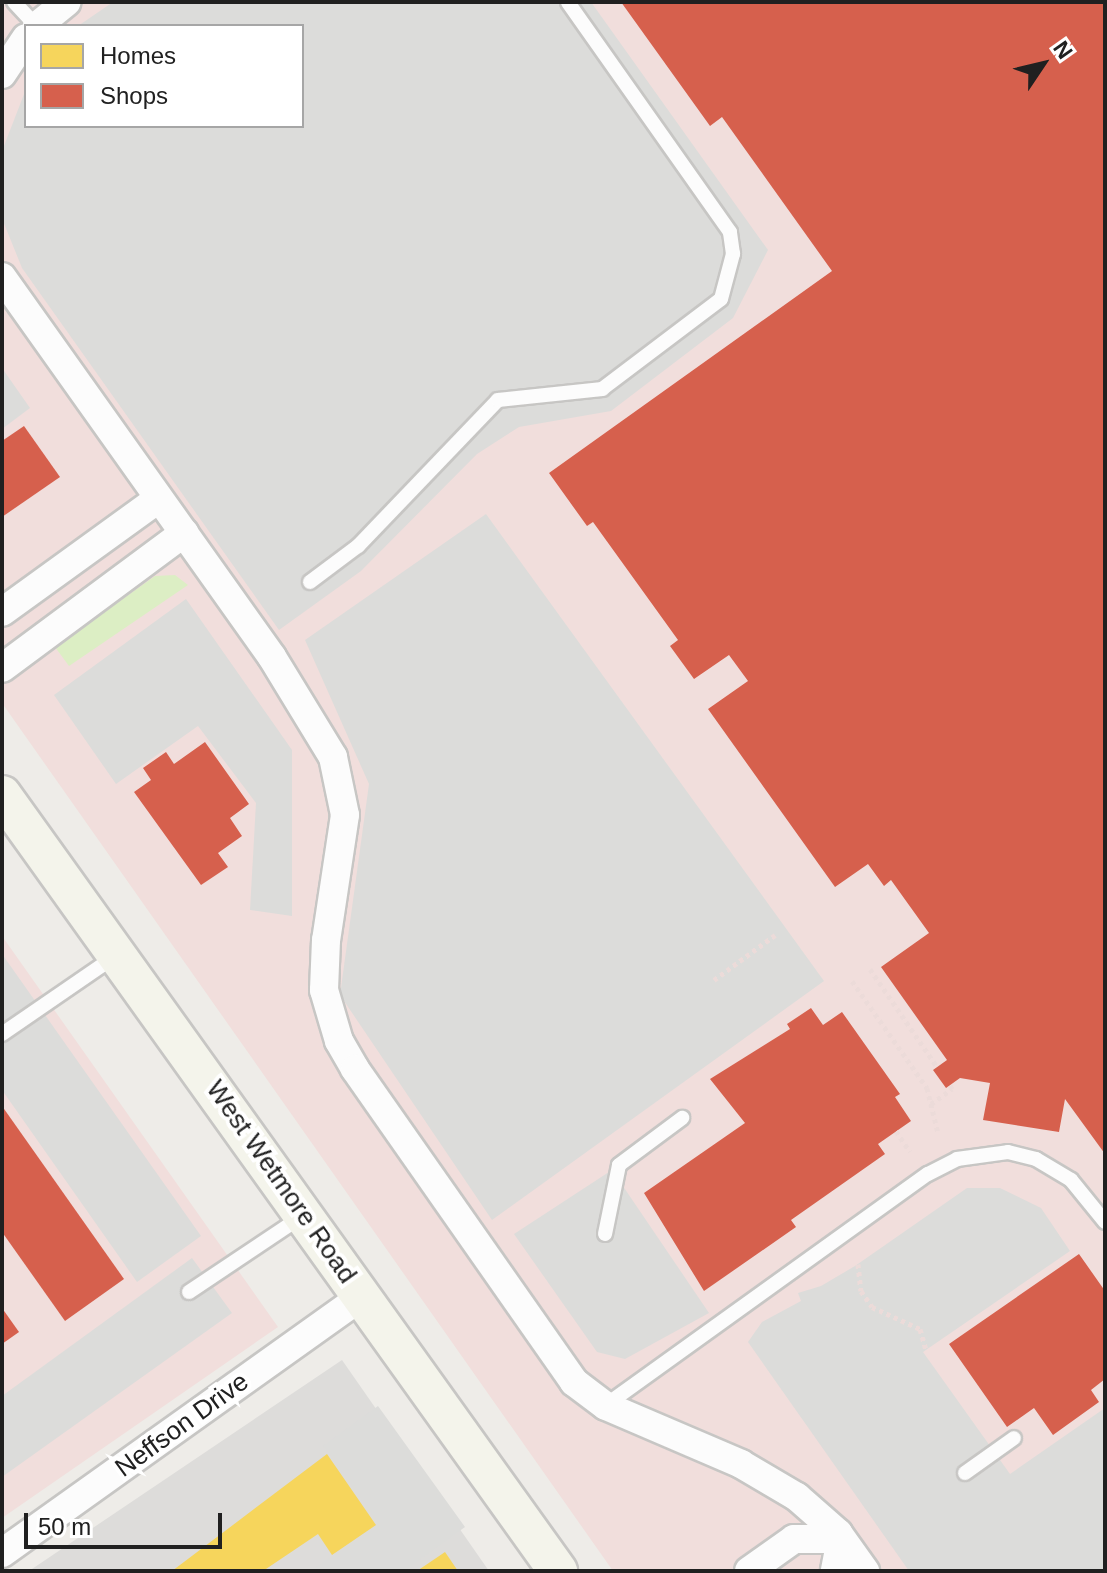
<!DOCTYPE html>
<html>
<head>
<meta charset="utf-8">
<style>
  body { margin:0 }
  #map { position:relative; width:1107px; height:1573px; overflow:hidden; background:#eeece8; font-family:Helvetica,sans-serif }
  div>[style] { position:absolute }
  .residential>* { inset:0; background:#dddcda }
  .commercial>* { inset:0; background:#f1dedc }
  .religious>* { inset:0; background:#dcdcda }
  .grass>* { inset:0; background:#dceec4 }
  .homes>* { inset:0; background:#f6d55c }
  .shops>* { inset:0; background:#d6604d }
  .path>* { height:5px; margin-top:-2.5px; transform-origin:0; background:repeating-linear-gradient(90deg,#ecdbd9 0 4px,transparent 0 8px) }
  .roads { filter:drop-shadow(2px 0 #c7c6c4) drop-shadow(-2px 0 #c7c6c4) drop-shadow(0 2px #c7c6c4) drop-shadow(0 -2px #c7c6c4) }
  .lane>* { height:14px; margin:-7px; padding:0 7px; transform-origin:7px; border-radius:7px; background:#fcfcfc }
  .street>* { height:28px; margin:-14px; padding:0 14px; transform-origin:14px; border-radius:14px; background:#fcfcfc }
  .secondary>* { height:38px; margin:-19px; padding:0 19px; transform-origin:19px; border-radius:19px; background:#f4f4eb }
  span { translate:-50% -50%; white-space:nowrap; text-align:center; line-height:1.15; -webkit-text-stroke:8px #fff; paint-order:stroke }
  .street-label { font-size:26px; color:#202020 }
  .frame { position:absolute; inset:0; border:4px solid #202020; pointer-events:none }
  .legend { position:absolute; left:24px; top:24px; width:280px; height:104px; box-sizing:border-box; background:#fff; border:2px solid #a6a6a6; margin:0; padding:10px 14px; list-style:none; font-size:24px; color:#202020 }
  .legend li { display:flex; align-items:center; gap:16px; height:40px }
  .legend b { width:40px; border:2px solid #a6a6a6 }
  .north { position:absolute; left:1003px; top:24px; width:80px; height:80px; -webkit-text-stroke:6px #fff; paint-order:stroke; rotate:55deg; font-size:22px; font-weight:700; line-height:32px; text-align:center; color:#202020 }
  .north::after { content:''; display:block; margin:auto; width:28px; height:36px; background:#202020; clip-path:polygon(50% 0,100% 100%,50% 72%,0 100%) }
  .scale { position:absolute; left:24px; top:1513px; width:198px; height:36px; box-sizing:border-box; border:4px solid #202020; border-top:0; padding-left:10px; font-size:24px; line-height:28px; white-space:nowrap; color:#202020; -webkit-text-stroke:6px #fff; paint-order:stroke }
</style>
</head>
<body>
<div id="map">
  <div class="residential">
    <div style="clip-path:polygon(342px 1360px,489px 1571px,29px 1571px)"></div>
  </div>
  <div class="commercial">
    <div style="clip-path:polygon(evenodd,2px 2px,1105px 2px,1105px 1571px,613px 1571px,2px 703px,2px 2px,26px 26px,302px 26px,302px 126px,26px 126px,26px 26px)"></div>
    <div style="clip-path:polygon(2px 936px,278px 1327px,2px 1518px)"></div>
  </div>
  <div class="religious">
    <div style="clip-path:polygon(113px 2px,591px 2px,768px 250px,733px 318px,611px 411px,519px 427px,477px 454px,361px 571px,279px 630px,22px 268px,3px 221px,2px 151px,26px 89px,26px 126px,302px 126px,302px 26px,78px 26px)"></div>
    <div style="clip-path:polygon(2px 368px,30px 408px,2px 429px)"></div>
    <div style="clip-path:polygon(486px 514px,824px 981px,492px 1220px,340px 995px,369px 784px,305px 640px)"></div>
    <div style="clip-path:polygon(186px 599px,292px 750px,292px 916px,250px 910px,256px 803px,198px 726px,116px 784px,54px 695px)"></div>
    <div style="clip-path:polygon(2px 954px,201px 1236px,137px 1282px,2px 1090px)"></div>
    <div style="clip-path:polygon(612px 1170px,709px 1313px,625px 1359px,597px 1352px,514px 1234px)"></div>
    <div style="clip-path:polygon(967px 1188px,1000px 1188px,1041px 1208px,1070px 1251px,923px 1352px,1010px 1474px,1105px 1408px,1105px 1571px,909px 1571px,748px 1342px,762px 1322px,801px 1301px,798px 1293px,821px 1286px,855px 1266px)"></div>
    <div style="clip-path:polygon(192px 1258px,232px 1313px,2px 1477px,2px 1396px)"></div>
    <div style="clip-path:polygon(378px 1406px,465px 1527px,404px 1571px,311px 1571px,378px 1523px,323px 1446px)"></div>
  </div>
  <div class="grass">
    <div style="clip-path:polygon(175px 575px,188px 585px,69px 666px,55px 647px,155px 576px)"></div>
  </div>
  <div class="homes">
    <div style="clip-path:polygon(327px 1454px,376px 1525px,332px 1555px,318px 1534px,263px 1571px,172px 1571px)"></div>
    <div style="clip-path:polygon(445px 1552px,458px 1571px,417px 1571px)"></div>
  </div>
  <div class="shops">
    <div style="clip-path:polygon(621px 2px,1105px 2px,1105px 1154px,1065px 1099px,1059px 1132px,983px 1120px,990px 1083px,960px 1078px,946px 1088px,933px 1070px,947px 1060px,881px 967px,929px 933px,891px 880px,884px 886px,868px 864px,835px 887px,708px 709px,748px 681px,729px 655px,694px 679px,670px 646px,678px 640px,593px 522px,587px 526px,549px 473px,832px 271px,722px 117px,710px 126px)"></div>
    <div style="clip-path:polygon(24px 426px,60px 477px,2px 517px,2px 441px)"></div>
    <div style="clip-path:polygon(205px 742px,249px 804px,230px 818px,242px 836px,218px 853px,228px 867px,201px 885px,134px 792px,151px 780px,143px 768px,166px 752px,174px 764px)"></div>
    <div style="clip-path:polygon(811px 1008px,823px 1025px,842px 1012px,900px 1094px,895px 1097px,911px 1121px,878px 1144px,885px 1154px,791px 1220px,796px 1227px,704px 1291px,644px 1193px,745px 1123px,710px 1079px,790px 1029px,787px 1024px)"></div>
    <div style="clip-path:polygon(2px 1106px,124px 1279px,65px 1321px,2px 1232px)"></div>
    <div style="clip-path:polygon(1079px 1254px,1105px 1291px,1105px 1379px,1091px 1390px,1099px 1402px,1053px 1435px,1034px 1408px,1007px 1427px,949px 1344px)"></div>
    <div style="clip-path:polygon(2px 1308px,19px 1332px,2px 1344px)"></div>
  </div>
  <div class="path">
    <div style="left:870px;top:969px;width:119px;rotate:55.6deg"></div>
    <div style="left:714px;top:980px;width:76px;rotate:-36.4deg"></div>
    <div style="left:852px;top:981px;width:131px;rotate:55deg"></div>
    <div style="left:927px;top:1088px;width:46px;rotate:76.3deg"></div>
    <div style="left:931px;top:1104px;width:26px;rotate:-36deg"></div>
    <div style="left:952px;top:1089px;width:4px;rotate:-117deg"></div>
    <div style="left:896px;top:1131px;width:25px;rotate:56deg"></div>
    <div style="left:858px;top:1264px;width:27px;rotate:84deg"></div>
    <div style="left:861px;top:1291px;width:19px;rotate:55deg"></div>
    <div style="left:872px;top:1307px;width:53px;rotate:24.6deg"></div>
    <div style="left:920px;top:1329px;width:22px;rotate:74deg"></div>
  </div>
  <div class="roads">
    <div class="lane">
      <div style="left:14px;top:2px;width:33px;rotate:47deg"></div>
      <div style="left:310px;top:582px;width:60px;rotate:-36.9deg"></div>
      <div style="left:358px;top:546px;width:202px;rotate:-46.2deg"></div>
      <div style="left:498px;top:400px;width:105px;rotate:-6deg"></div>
      <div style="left:602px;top:389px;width:149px;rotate:-37.1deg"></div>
      <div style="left:721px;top:299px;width:47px;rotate:-75.1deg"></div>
      <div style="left:733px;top:254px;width:22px;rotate:-98deg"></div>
      <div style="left:730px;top:232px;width:281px;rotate:-125.2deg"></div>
      <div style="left:2px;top:1034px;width:140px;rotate:-34.5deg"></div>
      <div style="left:605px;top:1234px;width:70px;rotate:-78.5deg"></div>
      <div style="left:619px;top:1165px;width:79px;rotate:-36.7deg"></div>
      <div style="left:189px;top:1292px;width:135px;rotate:-33.8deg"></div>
      <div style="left:606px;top:1405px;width:396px;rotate:-35.7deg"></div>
      <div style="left:928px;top:1174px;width:33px;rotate:-27deg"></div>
      <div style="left:957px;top:1159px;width:51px;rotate:-7.8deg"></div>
      <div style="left:1008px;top:1152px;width:29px;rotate:14deg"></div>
      <div style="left:1036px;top:1159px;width:41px;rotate:31deg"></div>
      <div style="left:1071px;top:1180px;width:54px;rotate:51deg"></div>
      <div style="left:965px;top:1473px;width:60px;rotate:-35.5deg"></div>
    </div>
    <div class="street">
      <div style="left:37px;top:26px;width:38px;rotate:-39deg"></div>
      <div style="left:2px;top:74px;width:43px;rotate:-56.3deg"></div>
      <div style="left:2px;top:277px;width:466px;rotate:54.6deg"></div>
      <div style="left:272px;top:657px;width:117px;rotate:58.6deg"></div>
      <div style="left:333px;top:757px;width:59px;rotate:78.3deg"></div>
      <div style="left:345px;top:815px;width:126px;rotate:98.6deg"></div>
      <div style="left:326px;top:940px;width:50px;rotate:92.3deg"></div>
      <div style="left:324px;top:990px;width:53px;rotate:73.6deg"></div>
      <div style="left:339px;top:1041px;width:32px;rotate:60deg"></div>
      <div style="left:355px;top:1069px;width:382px;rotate:55deg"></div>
      <div style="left:574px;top:1382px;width:40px;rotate:37deg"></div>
      <div style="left:606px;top:1406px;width:147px;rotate:23.2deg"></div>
      <div style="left:741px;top:1464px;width:65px;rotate:30.5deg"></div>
      <div style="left:797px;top:1497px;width:55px;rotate:41.3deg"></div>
      <div style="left:838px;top:1533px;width:47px;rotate:54.6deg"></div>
      <div style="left:2px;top:612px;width:193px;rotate:-35.9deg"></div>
      <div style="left:2px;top:668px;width:227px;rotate:-36.6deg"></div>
      <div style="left:2px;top:1553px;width:442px;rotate:-35.5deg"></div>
      <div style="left:749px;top:1571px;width:55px;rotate:-35.4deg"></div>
      <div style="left:794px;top:1539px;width:47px"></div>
      <div style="left:841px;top:1539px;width:33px;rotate:101deg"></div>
    </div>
    <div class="secondary">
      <div style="left:2px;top:795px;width:955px;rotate:54.38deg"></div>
    </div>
  </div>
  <div class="street-label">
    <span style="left:281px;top:1182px;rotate:55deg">West Wetmore Road</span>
    <span style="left:182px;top:1425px;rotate:-36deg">Neffson Drive</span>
  </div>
  <div class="frame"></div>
  <ul class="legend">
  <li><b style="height:22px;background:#f6d55c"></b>Homes</li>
  <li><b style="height:22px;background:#d6604d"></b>Shops</li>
  </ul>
  <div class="north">N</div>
  <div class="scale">50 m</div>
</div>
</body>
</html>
